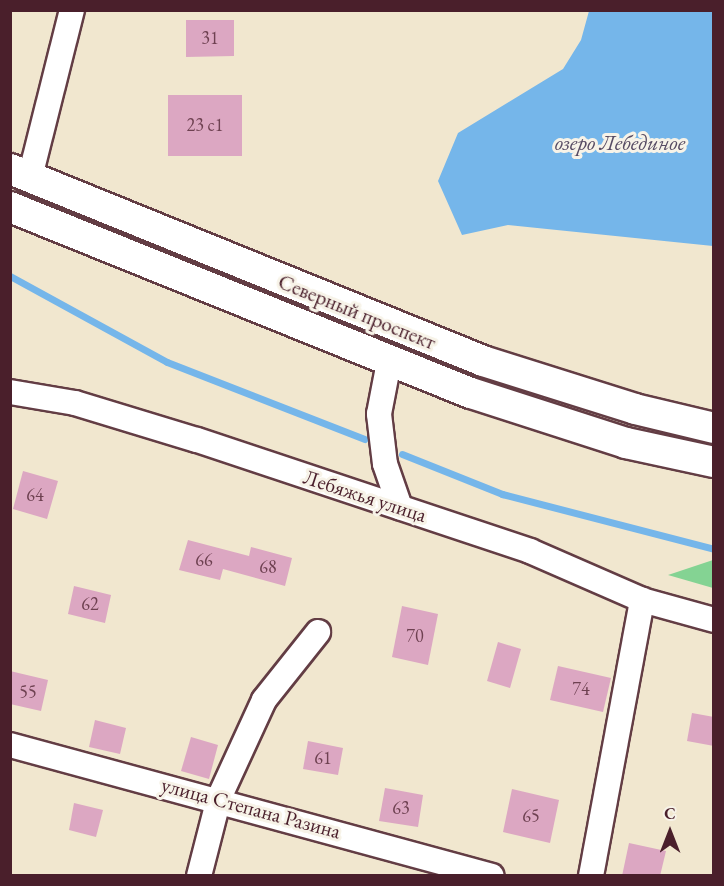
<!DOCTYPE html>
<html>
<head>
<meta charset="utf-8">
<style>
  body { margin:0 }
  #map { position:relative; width:724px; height:886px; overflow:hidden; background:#f1e7cf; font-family:"EB Garamond",serif }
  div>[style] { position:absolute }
  .green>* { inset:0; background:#84d393 }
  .water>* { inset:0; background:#75b6ea }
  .stream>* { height:7px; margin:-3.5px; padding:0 3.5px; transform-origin:3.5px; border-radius:3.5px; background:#75b6ea }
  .building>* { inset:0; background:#dca7c2 }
  .roads { filter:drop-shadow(2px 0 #633d44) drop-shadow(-2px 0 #633d44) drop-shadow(0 2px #633d44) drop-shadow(0 -2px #633d44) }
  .minor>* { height:24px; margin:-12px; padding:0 12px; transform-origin:12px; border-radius:12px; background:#fff }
  .major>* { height:30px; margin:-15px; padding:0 15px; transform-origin:15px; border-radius:15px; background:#fff }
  span { translate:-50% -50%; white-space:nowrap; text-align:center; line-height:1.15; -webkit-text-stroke:6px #f7f3e8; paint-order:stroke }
  .number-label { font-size:18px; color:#6e4151 }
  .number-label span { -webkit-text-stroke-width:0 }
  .street-label { font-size:21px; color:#4a1f2b }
  .water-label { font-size:22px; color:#574c64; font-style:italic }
  .frame { position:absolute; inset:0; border:12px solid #4a1f2b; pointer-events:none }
  .north { position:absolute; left:640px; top:802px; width:60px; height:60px; -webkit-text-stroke:4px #f7f3e8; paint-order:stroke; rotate:0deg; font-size:16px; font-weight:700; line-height:24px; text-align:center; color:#4a1f2b }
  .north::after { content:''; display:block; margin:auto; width:21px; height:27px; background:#4a1f2b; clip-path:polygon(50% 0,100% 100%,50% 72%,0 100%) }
</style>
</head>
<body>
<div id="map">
  <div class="green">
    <div style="clip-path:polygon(713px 560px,713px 588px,668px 575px)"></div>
  </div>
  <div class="water">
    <div style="clip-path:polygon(589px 11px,713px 11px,713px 246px,508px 225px,462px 235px,438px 181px,458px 133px,563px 69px,581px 40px)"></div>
  </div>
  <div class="stream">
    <div style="left:10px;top:276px;width:179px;rotate:28.7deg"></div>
    <div style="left:167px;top:362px;width:212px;rotate:21.3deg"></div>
    <div style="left:402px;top:454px;width:108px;rotate:21.8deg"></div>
    <div style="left:502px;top:494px;width:219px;rotate:14.5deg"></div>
  </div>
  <div class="building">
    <div style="clip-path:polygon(186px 20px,234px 20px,234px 56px,186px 57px)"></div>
    <div style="clip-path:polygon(168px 95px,242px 95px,242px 156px,168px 156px)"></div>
    <div style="clip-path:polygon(23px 471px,58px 481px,47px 519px,13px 509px)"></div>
    <div style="clip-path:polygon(188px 540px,249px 556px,251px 547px,292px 558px,285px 586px,223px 569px,220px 580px,179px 570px)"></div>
    <div style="clip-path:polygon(74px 586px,111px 595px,105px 623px,68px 614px)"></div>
    <div style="clip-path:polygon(402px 606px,438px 614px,428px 665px,392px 657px)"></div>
    <div style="clip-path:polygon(498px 642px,521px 649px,510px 688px,487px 681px)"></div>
    <div style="clip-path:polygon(558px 666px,611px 678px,603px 712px,550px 700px)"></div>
    <div style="clip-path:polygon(10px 671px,48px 680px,41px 711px,10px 704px)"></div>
    <div style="clip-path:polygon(692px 713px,714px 717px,714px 746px,687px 741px)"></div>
    <div style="clip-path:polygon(95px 720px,126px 728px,120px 754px,89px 747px)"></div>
    <div style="clip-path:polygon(191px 737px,218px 745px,209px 779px,181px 771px)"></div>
    <div style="clip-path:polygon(308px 741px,343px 748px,338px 775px,303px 769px)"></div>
    <div style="clip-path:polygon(385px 788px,423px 795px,418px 827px,379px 821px)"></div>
    <div style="clip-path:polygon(512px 789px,559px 800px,550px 843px,503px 832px)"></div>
    <div style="clip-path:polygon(74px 803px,103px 810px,96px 837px,69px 830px)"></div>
    <div style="clip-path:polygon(629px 843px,666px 851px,660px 876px,622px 876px)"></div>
  </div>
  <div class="roads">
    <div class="minor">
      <div style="left:30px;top:177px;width:172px;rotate:-75.9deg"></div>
      <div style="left:389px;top:362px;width:53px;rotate:100.9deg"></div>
      <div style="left:379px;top:414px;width:50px;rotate:83.2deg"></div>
      <div style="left:385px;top:464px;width:46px;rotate:70.8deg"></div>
      <div style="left:10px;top:392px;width:66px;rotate:9.6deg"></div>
      <div style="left:75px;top:403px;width:127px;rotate:16.9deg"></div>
      <div style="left:197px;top:440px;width:351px;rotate:18.4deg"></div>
      <div style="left:530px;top:551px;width:122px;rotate:23.6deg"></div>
      <div style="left:642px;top:600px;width:75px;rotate:15.5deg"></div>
      <div style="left:10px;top:745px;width:499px;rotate:15.2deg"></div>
      <div style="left:199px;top:876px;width:81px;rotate:-75.6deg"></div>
      <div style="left:219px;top:798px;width:108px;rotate:-65.3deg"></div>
      <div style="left:264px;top:700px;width:87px;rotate:-51.5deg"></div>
      <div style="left:591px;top:876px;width:281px;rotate:-79.5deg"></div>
    </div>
    <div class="major">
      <div style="left:10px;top:169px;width:510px;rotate:22.09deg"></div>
      <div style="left:483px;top:361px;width:159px;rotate:17.5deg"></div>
      <div style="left:635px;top:409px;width:81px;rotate:13.5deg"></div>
      <div style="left:10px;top:207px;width:497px;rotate:22deg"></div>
      <div style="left:471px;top:393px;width:163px;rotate:17.9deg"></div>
      <div style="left:626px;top:443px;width:90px;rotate:12.2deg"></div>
    </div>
  </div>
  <div class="number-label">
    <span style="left:210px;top:38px">31</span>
    <span style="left:205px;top:125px">23 с1</span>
    <span style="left:35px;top:495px">64</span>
    <span style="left:204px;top:560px">66</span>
    <span style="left:268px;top:567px">68</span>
    <span style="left:90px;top:604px">62</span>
    <span style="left:415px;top:636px">70</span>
    <span style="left:581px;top:689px">74</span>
    <span style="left:28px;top:692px">55</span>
    <span style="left:323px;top:758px">61</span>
    <span style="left:401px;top:808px">63</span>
    <span style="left:531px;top:816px">65</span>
  </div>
  <div class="street-label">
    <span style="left:357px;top:312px;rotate:22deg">Северный проспект</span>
    <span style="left:365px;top:496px;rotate:18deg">Лебяжья улица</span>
    <span style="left:251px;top:808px;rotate:15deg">улица Степана Разина</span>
  </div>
  <div class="water-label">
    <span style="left:620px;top:143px">озеро Лебединое</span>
  </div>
  <div class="frame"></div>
  <div class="north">С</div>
</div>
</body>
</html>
